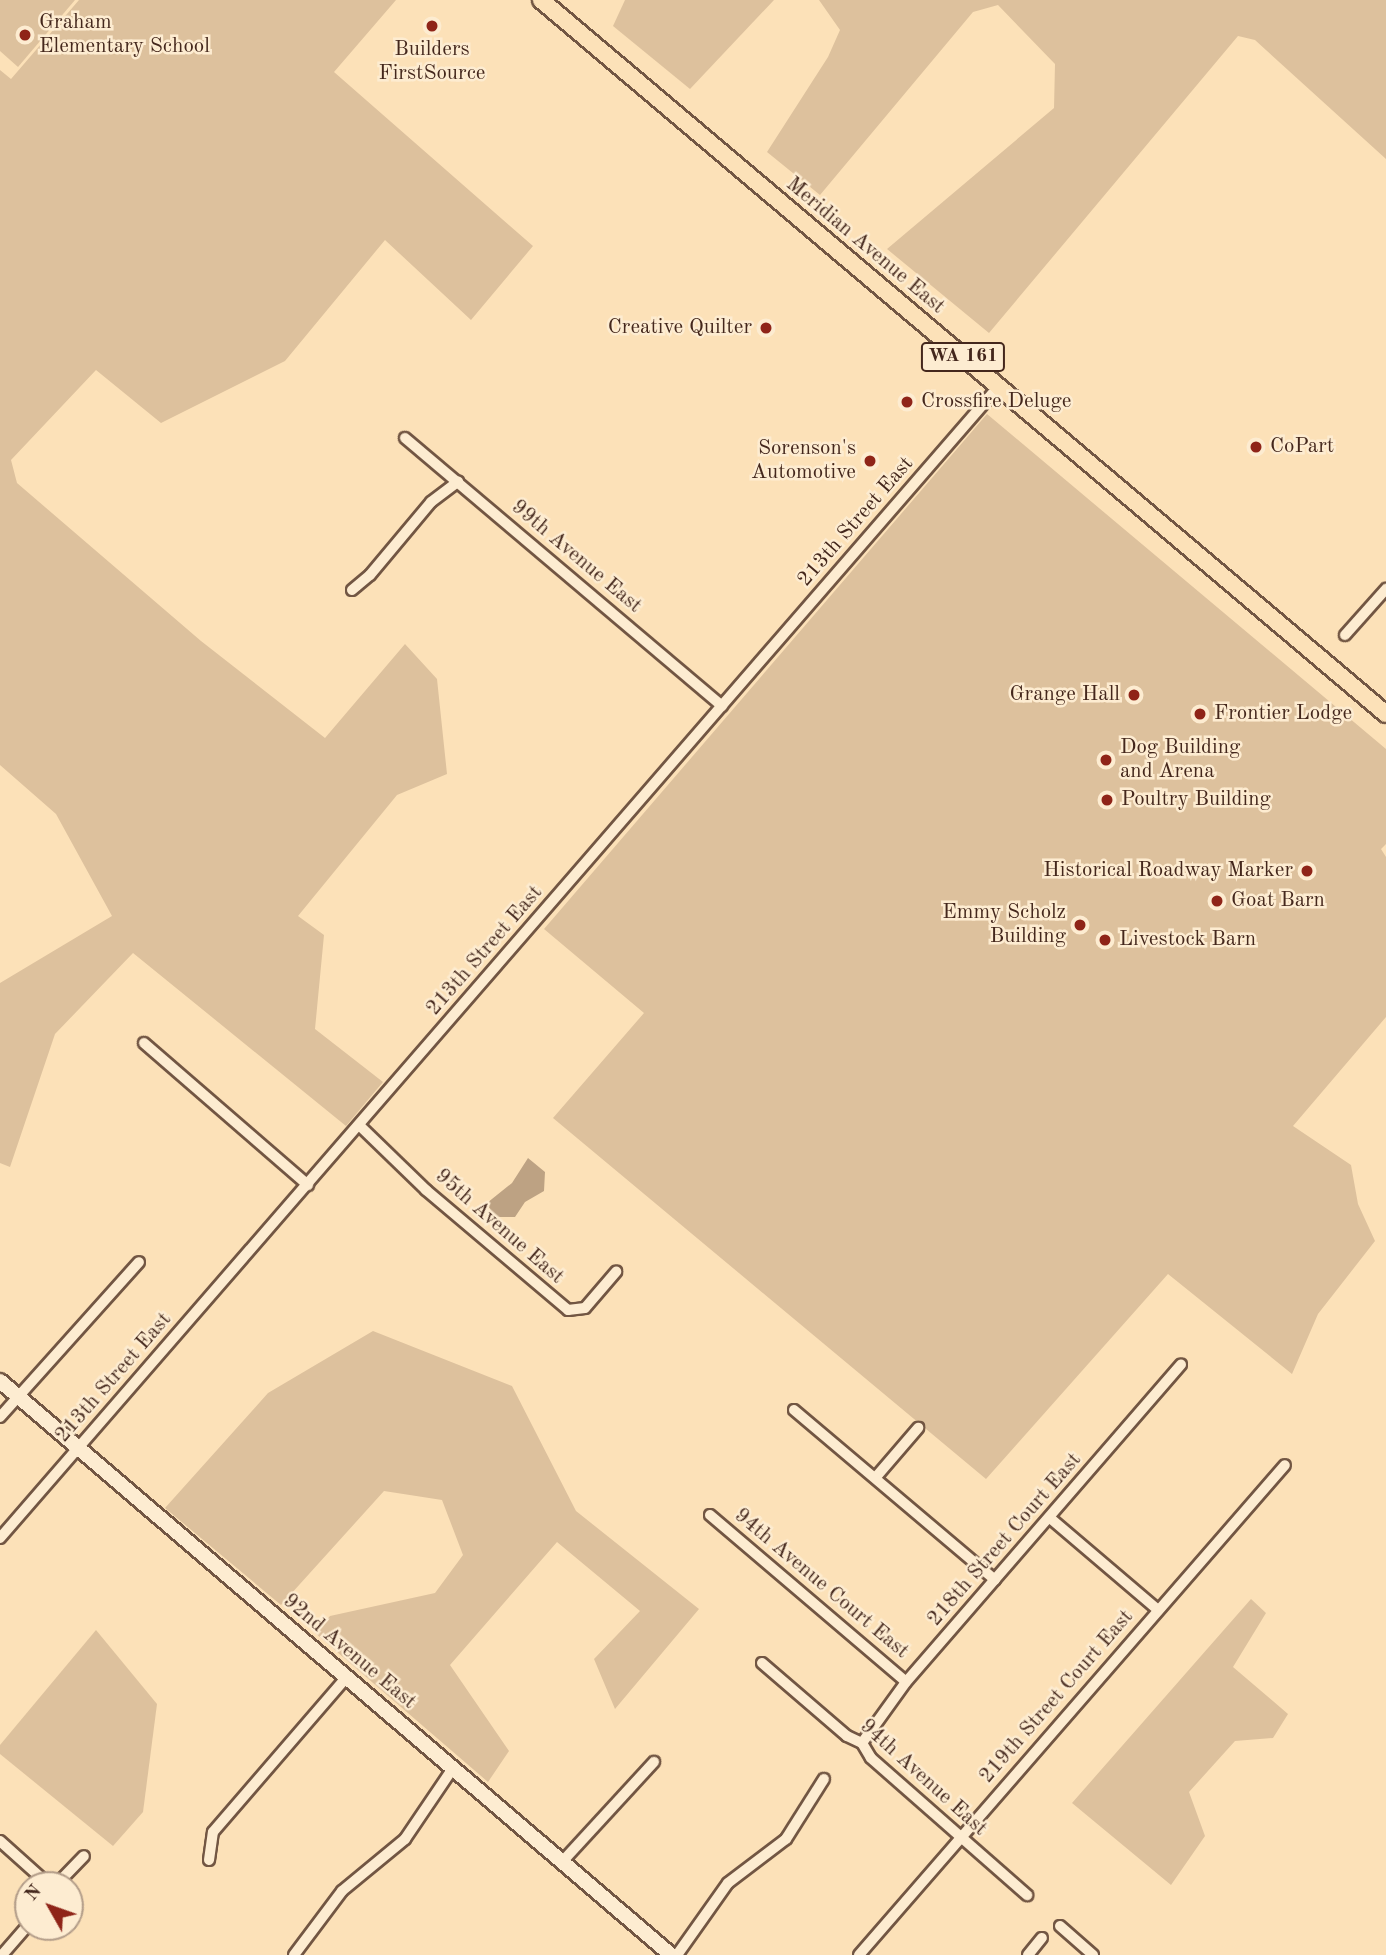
<!DOCTYPE html>
<html>
<head>
<meta charset="utf-8">
<style>
  body { margin:0 }
  #map { position:relative; width:1386px; height:1955px; overflow:hidden; background:#fce1b8; font-family:"Old Standard TT",serif }
  div>[style] { position:absolute }
  .green>* { inset:0; background:#ddc19d }
  .water>* { inset:0; background:#bda283 }
  .roads { filter:drop-shadow(2px 0 #725643) drop-shadow(-2px 0 #725643) drop-shadow(0 2px #725643) drop-shadow(0 -2px #725643) }
  .street>* { height:10px; margin:-5px; padding:0 5px; transform-origin:5px; border-radius:5px; background:#fdecd1 }
  .secondary>* { height:14px; margin:-7px; padding:0 7px; transform-origin:7px; border-radius:7px; background:#fdecd1 }
  .primary>* { height:16px; margin:-8px; padding:0 8px; transform-origin:8px; border-radius:8px; background:#fce1b8 }
  .dots>* { width:19px; height:19px; translate:-50% -50%; box-sizing:border-box; border:4px solid #fdecd1; border-radius:50% }
  span { translate:-50% -50%; white-space:nowrap; text-align:center; line-height:1.15; -webkit-text-stroke:5px #fdecd1; paint-order:stroke }
  .shield-label span { padding:2px 5px; background:#fdecd1; border:2px solid; border-radius:5px; -webkit-text-stroke-width:0 }
  .shield-label { font-size:19px; color:#44271c; font-weight:700 }
  .poi-label { font-size:21px; color:#44271c }
  .left { translate:0 -50%; text-align:left }
  .right { translate:-100% -50%; text-align:right }
  .street-label { font-size:21px; color:#44271c }
  .north { position:absolute; left:14px; top:1871px; width:70px; height:70px; box-sizing:border-box; background:#fdecd1; border:2px solid #b39d89; border-radius:50%; rotate:310deg; font-size:19px; font-weight:700; line-height:28px; text-align:center; color:#44271c }
  .north::after { content:''; display:block; margin:auto; width:24px; height:32px; background:#8f2418; clip-path:polygon(50% 0,100% 100%,50% 72%,0 100%) }
</style>
</head>
<body>
<div id="map">
  <div class="green">
    <div style="clip-path:polygon(0 0,75px 0,18px 67px,0 51px)"></div>
    <div style="clip-path:polygon(79px 0,396px 0,334px 72px,533px 246px,471px 320px,385px 240px,285px 361px,161px 423px,96px 370px,11px 460px,17px 483px,201px 641px,325px 738px,405px 644px,437px 679px,447px 774px,397px 795px,298px 916px,324px 935px,315px 1029px,383px 1082px,346px 1126px,133px 953px,55px 1034px,10px 1167px,0 1163px,0 983px,112px 916px,56px 814px,0 765px,0 70px,11px 79px)"></div>
    <div style="clip-path:polygon(625px 0,774px 0,690px 89px,613px 26px)"></div>
    <div style="clip-path:polygon(819px 0,1386px 0,1386px 159px,1255px 40px,1238px 36px,989px 333px,887px 249px,1054px 108px,1055px 64px,998px 5px,973px 12px,820px 195px,767px 152px,828px 57px,840px 30px)"></div>
    <div style="clip-path:polygon(987px 414px,1386px 749px,1386px 844px,1381px 849px,1386px 857px,1386px 1017px,1293px 1126px,1351px 1165px,1358px 1204px,1375px 1241px,1318px 1314px,1292px 1374px,1168px 1274px,986px 1479px,553px 1118px,644px 1013px,544px 929px)"></div>
    <div style="clip-path:polygon(373px 1331px,512px 1386px,576px 1511px,699px 1609px,615px 1709px,594px 1659px,640px 1611px,557px 1542px,450px 1665px,509px 1751px,488px 1782px,315px 1633px,330px 1616px,435px 1593px,463px 1555px,442px 1500px,384px 1491px,281px 1605px,165px 1508px,268px 1393px)"></div>
    <div style="clip-path:polygon(1251px 1599px,1266px 1613px,1233px 1667px,1288px 1714px,1273px 1738px,1235px 1741px,1189px 1792px,1205px 1836px,1171px 1885px,1072px 1803px)"></div>
    <div style="clip-path:polygon(96px 1630px,157px 1704px,143px 1812px,113px 1846px,0 1754px,0 1745px)"></div>
  </div>
  <div class="water">
    <div style="clip-path:polygon(528px 1158px,545px 1172px,544px 1191px,525px 1202px,515px 1217px,494px 1217px,487px 1203px,512px 1183px)"></div>
  </div>
  <div class="roads">
    <div class="street">
      <div style="left:405px;top:438px;width:415px;rotate:40.2deg"></div>
      <div style="left:352px;top:590px;width:23px;rotate:-40deg"></div>
      <div style="left:370px;top:575px;width:95px;rotate:-50.1deg"></div>
      <div style="left:431px;top:502px;width:34px;rotate:-37deg"></div>
      <div style="left:1345px;top:635px;width:62px;rotate:-48.3deg"></div>
      <div style="left:144px;top:1043px;width:217px;rotate:40.9deg"></div>
      <div style="left:360px;top:1126px;width:92px;rotate:44.1deg"></div>
      <div style="left:426px;top:1190px;width:186px;rotate:40.2deg"></div>
      <div style="left:568px;top:1310px;width:17px;rotate:-7deg"></div>
      <div style="left:585px;top:1308px;width:48px;rotate:-49.3deg"></div>
      <div style="left:794px;top:1410px;width:263px;rotate:40.2deg"></div>
      <div style="left:0;top:1417px;width:208px;rotate:-48.1deg"></div>
      <div style="left:876px;top:1477px;width:65px;rotate:-49.4deg"></div>
      <div style="left:710px;top:1515px;width:257px;rotate:40.4deg"></div>
      <div style="left:1050px;top:1518px;width:140px;rotate:40.4deg"></div>
      <div style="left:0;top:1538px;width:1523px;rotate:-49.07deg"></div>
      <div style="left:762px;top:1663px;width:112px;rotate:40.7deg"></div>
      <div style="left:847px;top:1736px;width:17px;rotate:25deg"></div>
      <div style="left:862px;top:1743px;width:17px;rotate:59deg"></div>
      <div style="left:871px;top:1758px;width:208px;rotate:41.3deg"></div>
      <div style="left:862px;top:1743px;width:75px;rotate:-54.2deg"></div>
      <div style="left:906px;top:1682px;width:420px;rotate:-49.1deg"></div>
      <div style="left:0;top:1841px;width:66px;rotate:41.9deg"></div>
      <div style="left:209px;top:1860px;width:28px;rotate:-82deg"></div>
      <div style="left:213px;top:1832px;width:205px;rotate:-49.2deg"></div>
      <div style="left:562px;top:1862px;width:136px;rotate:-47.4deg"></div>
      <div style="left:56px;top:1885px;width:40px;rotate:-46deg"></div>
      <div style="left:1060px;top:1926px;width:44px;rotate:41.3deg"></div>
      <div style="left:2px;top:1955px;width:40px;rotate:-49deg"></div>
      <div style="left:294px;top:1955px;width:80px;rotate:-53.1deg"></div>
      <div style="left:342px;top:1891px;width:82px;rotate:-39.5deg"></div>
      <div style="left:405px;top:1839px;width:86px;rotate:-55.9deg"></div>
      <div style="left:677px;top:1955px;width:88px;rotate:-54.7deg"></div>
      <div style="left:728px;top:1883px;width:73px;rotate:-37.2deg"></div>
      <div style="left:786px;top:1839px;width:71px;rotate:-57.7deg"></div>
      <div style="left:859px;top:1955px;width:649px;rotate:-49deg"></div>
      <div style="left:1028px;top:1955px;width:22px;rotate:-51deg"></div>
    </div>
    <div class="secondary">
      <div style="left:0;top:1381px;width:883px;rotate:40.54deg"></div>
    </div>
    <div class="primary">
      <div style="left:541px;top:0;width:1106px;rotate:40.2deg"></div>
    </div>
  </div>
  <div class="dots">
    <div style="left:432px;top:26px;background:#8f2418"></div>
    <div style="left:25px;top:35px;background:#8f2418"></div>
    <div style="left:766px;top:328px;background:#8f2418"></div>
    <div style="left:907px;top:402px;background:#8f2418"></div>
    <div style="left:1256px;top:447px;background:#8f2418"></div>
    <div style="left:870px;top:461px;background:#8f2418"></div>
    <div style="left:1134px;top:695px;background:#8f2418"></div>
    <div style="left:1200px;top:714px;background:#8f2418"></div>
    <div style="left:1106px;top:760px;background:#8f2418"></div>
    <div style="left:1107px;top:800px;background:#8f2418"></div>
    <div style="left:1307px;top:871px;background:#8f2418"></div>
    <div style="left:1217px;top:901px;background:#8f2418"></div>
    <div style="left:1080px;top:925px;background:#8f2418"></div>
    <div style="left:1105px;top:940px;background:#8f2418"></div>
  </div>
  <div class="shield-label">
    <span style="left:963px;top:357px">WA 161</span>
  </div>
  <div class="poi-label">
    <span class="left" style="left:39px;top:35px">Graham<br>Elementary School</span>
    <span style="left:432px;top:62px">Builders<br>FirstSource</span>
    <span class="right" style="left:752px;top:328px">Creative Quilter</span>
    <span class="left" style="left:921px;top:402px">Crossfire Deluge</span>
    <span class="left" style="left:1270px;top:447px">CoPart</span>
    <span class="right" style="left:856px;top:461px">Sorenson's<br>Automotive</span>
    <span class="right" style="left:1120px;top:695px">Grange Hall</span>
    <span class="left" style="left:1214px;top:714px">Frontier Lodge</span>
    <span class="left" style="left:1120px;top:760px">Dog Building<br>and Arena</span>
    <span class="left" style="left:1121px;top:800px">Poultry Building</span>
    <span class="right" style="left:1293px;top:871px">Historical Roadway Marker</span>
    <span class="left" style="left:1231px;top:901px">Goat Barn</span>
    <span class="right" style="left:1066px;top:925px">Emmy Scholz<br>Building</span>
    <span class="left" style="left:1119px;top:940px">Livestock Barn</span>
  </div>
  <div class="street-label">
    <span style="left:865px;top:246px;rotate:40deg">Meridian Avenue East</span>
    <span style="left:856px;top:522px;rotate:-49deg">213th Street East</span>
    <span style="left:576px;top:557px;rotate:40deg">99th Avenue East</span>
    <span style="left:485px;top:951px;rotate:-49deg">213th Street East</span>
    <span style="left:499px;top:1227px;rotate:41deg">95th Avenue East</span>
    <span style="left:114px;top:1378px;rotate:-49deg">213th Street East</span>
    <span style="left:1005px;top:1540px;rotate:-49deg">218th Street Court East</span>
    <span style="left:821px;top:1584px;rotate:40deg">94th Avenue Court East</span>
    <span style="left:349px;top:1652px;rotate:40deg">92nd Avenue East</span>
    <span style="left:1057px;top:1697px;rotate:-49deg">219th Street Court East</span>
    <span style="left:923px;top:1778px;rotate:42deg">94th Avenue East</span>
  </div>
  <div class="north">N</div>
</div>
</body>
</html>
